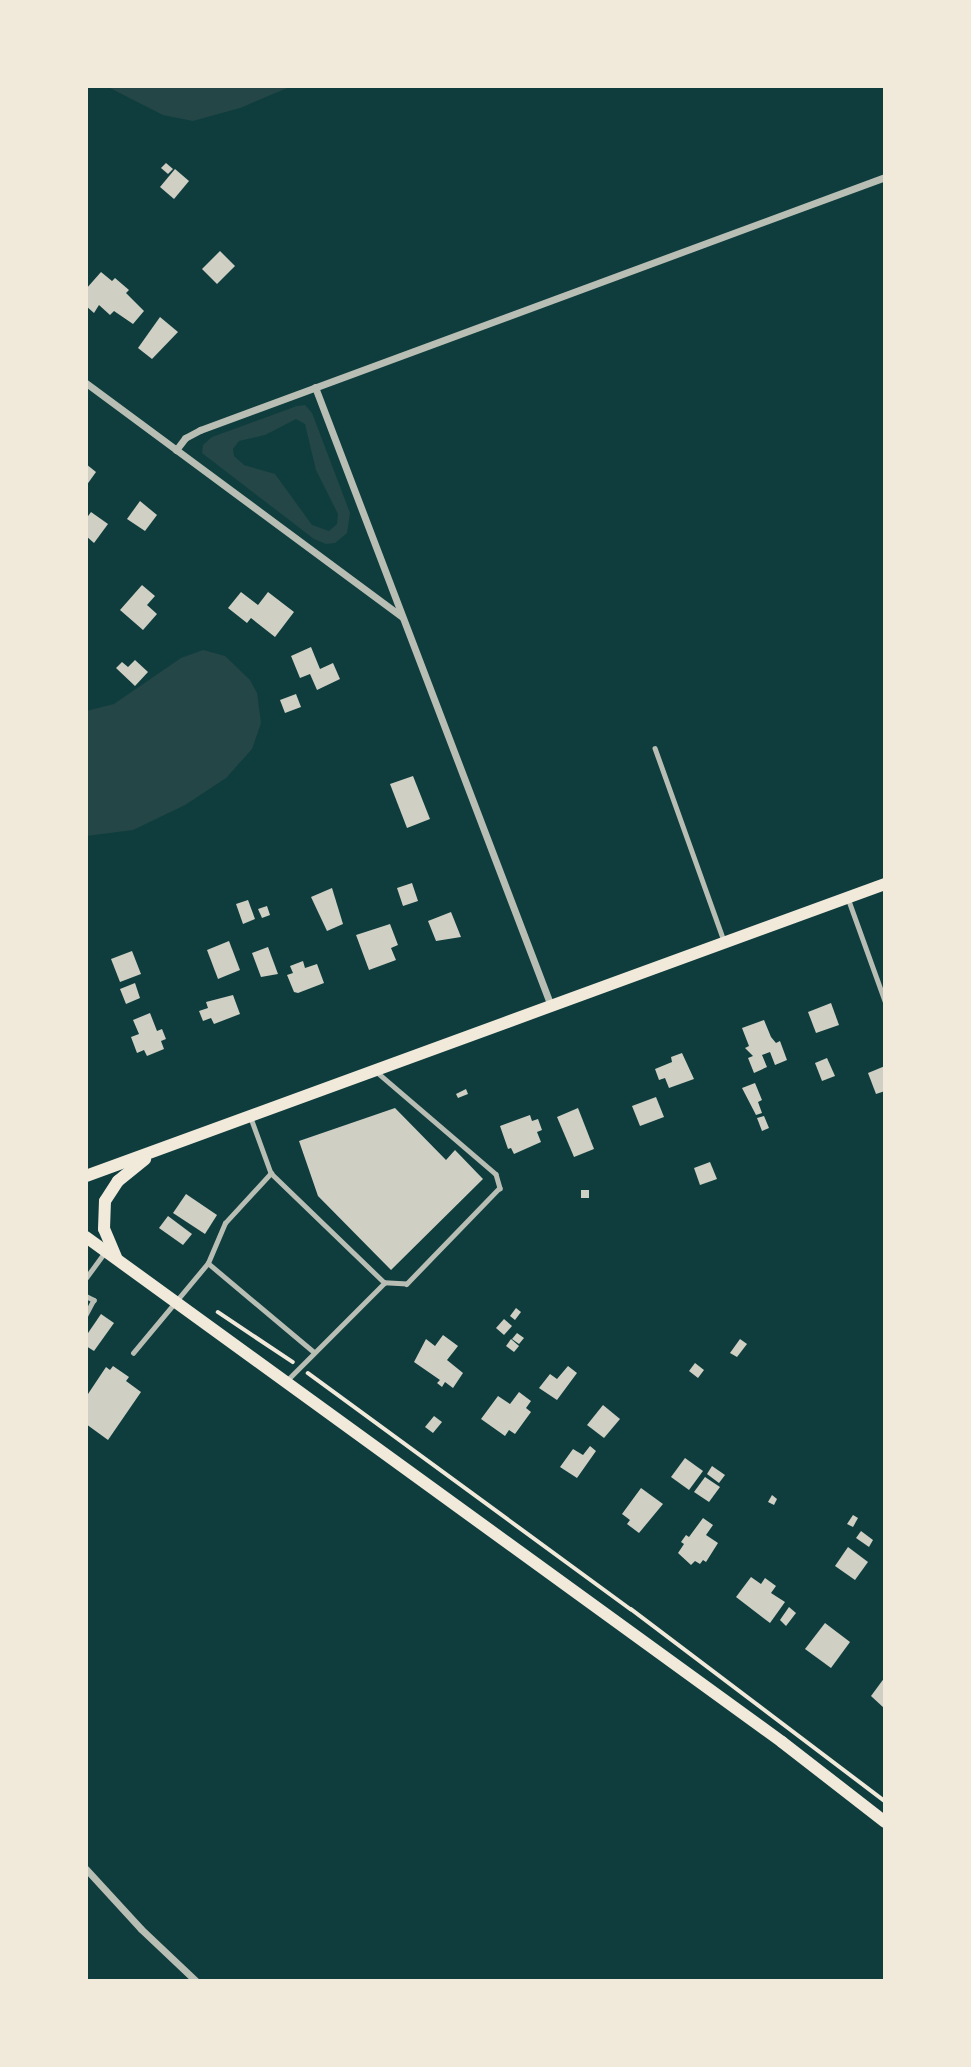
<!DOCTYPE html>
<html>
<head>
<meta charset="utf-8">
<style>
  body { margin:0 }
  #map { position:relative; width:971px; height:2067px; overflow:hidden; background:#0f3d3e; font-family:"Open Sans",sans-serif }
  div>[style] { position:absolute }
  .green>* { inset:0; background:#244646 }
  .building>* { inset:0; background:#cfcfc3 }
  .path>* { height:3.5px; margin:-1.75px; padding:0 1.75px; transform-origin:1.75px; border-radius:1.75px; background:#f1e9da }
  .service>* { height:4.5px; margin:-2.25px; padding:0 2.25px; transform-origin:2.25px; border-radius:2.25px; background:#b8beb3 }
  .minor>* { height:7px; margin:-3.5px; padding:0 3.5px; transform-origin:3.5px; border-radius:3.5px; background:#b8beb3 }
  .secondary>* { height:12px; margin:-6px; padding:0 6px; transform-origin:6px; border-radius:6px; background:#f1e9da }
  span { translate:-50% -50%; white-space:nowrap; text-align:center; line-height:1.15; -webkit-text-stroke:5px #f1e9da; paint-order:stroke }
  .frame { position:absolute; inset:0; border:88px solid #f1e9da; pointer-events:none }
</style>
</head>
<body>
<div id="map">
  <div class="green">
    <div style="clip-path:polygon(106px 86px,292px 86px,240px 108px,193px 121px,163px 115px)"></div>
    <div style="clip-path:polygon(evenodd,297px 406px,305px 405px,312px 413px,350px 513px,347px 533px,335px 543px,326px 544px,314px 539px,202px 453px,203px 445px,212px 437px,297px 406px,296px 419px,305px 424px,316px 470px,338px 514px,337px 524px,329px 531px,312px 525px,275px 474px,244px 465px,234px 456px,233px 449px,239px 441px,265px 435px,296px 419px)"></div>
    <div style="clip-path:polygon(203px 650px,225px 656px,250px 680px,257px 693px,261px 723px,252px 749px,226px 778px,185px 805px,133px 830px,86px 836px,86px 711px,114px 704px,181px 658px)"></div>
  </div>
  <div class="building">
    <div style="clip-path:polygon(166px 163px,173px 169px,168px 174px,161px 168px)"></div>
    <div style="clip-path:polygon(175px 169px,189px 181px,174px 199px,160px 187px)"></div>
    <div style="clip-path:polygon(220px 251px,235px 266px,217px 284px,202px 269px)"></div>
    <div style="clip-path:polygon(101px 272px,112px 281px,115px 278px,129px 290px,126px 293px,144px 311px,133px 324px,114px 311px,110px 315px,99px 305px,94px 313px,86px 306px,86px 289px)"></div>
    <div style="clip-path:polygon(160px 317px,178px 332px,152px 359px,138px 348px)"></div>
    <div style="clip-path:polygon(86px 464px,96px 472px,86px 486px)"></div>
    <div style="clip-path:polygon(140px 501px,157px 515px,145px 531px,127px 519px)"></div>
    <div style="clip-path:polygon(91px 512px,108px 524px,94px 543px,86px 536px,86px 519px)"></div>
    <div style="clip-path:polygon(142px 585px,155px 596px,147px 605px,157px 614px,143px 630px,120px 610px)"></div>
    <div style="clip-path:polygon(241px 592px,258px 605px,268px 592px,294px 612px,275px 637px,251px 618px,247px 623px,228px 608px)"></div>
    <div style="clip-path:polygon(311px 647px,320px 669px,333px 663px,340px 679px,317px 690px,310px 674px,300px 678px,291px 656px)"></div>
    <div style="clip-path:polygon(135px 660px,148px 672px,135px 686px,116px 668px,122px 662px,128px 667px)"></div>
    <div style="clip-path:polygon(296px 694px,301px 707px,285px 713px,280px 700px)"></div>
    <div style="clip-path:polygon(413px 776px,430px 819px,407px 828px,390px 784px)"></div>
    <div style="clip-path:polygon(412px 883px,418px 901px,403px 906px,397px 888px)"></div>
    <div style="clip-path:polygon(332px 888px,343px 924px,327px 931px,311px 897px)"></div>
    <div style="clip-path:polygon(248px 900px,255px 919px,243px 924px,236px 904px)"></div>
    <div style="clip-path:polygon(267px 906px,270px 915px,262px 918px,258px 909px)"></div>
    <div style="clip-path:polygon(451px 912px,461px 937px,436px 941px,428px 921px)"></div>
    <div style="clip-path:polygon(390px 924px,398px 945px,391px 948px,396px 960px,369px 970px,356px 935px)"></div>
    <div style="clip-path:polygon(229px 941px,240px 970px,218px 979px,207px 950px)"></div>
    <div style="clip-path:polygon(268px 947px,278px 974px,261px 977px,252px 953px)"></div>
    <div style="clip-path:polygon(132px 951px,141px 974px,120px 982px,111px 959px)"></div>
    <div style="clip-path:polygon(303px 961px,305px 968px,317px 964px,324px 983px,298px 993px,294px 992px,287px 975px,293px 973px,290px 966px)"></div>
    <div style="clip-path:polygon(135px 983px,140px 998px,126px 1004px,120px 989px)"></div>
    <div style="clip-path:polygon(233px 995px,240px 1014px,214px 1024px,211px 1018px,203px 1021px,199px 1011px,208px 1008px,206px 1002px)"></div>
    <div style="clip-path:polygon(831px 1003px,839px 1025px,816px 1033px,808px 1012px)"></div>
    <div style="clip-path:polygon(150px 1013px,157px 1031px,162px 1029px,166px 1039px,161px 1041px,164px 1049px,147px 1056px,144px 1050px,137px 1053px,131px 1037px,139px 1034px,133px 1020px)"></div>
    <div style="clip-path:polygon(764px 1020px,771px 1037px,776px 1043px,780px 1041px,787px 1060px,775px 1065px,770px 1052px,762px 1055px,767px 1067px,754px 1073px,748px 1058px,753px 1056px,745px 1048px,749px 1046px,742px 1028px)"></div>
    <div style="clip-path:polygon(682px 1053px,694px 1079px,669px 1088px,665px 1078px,659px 1080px,655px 1069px,672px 1062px,671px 1057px)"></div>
    <div style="clip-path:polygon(827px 1058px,835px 1076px,822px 1081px,815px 1063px)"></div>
    <div style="clip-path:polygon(885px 1066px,885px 1091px,876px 1094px,868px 1073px)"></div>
    <div style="clip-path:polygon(755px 1083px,762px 1100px,758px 1102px,762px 1113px,756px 1115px,742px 1088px)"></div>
    <div style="clip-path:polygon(466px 1089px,468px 1094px,458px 1098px,456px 1094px)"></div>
    <div style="clip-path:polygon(656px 1097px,664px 1117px,640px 1126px,632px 1106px)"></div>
    <div style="clip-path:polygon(395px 1108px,446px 1160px,455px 1150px,483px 1179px,391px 1270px,318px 1196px,299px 1141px)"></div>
    <div style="clip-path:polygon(578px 1108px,594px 1149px,574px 1157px,557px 1117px)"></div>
    <div style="clip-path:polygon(530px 1115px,532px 1121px,538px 1119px,542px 1130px,537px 1132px,541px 1142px,514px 1154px,511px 1148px,508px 1149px,500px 1126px)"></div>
    <div style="clip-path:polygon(764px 1116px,769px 1128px,762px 1131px,757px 1118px)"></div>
    <div style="clip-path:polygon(710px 1162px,717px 1179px,700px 1185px,694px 1168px)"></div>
    <div style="clip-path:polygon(581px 1190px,589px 1190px,589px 1198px,581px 1198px)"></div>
    <div style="clip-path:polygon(186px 1194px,217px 1215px,205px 1234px,173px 1213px)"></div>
    <div style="clip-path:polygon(168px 1216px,192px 1234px,183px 1245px,159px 1228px)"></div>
    <div style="clip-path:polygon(516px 1308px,521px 1312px,515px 1320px,510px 1316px)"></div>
    <div style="clip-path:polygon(101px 1314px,114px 1323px,94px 1351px,86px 1346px,86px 1336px)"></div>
    <div style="clip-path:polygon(504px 1319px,512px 1326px,504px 1335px,496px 1328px)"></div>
    <div style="clip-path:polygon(517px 1333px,524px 1338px,519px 1344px,512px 1339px)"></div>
    <div style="clip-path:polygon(443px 1335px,458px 1346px,447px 1360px,463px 1373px,453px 1388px,445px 1382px,442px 1387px,437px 1383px,440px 1380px,414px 1362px,426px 1339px,435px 1346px)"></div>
    <div style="clip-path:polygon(511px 1339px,519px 1346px,514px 1352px,506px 1346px)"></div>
    <div style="clip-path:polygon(740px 1339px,747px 1344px,737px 1357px,730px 1353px)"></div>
    <div style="clip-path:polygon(695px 1363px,704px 1370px,698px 1378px,689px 1371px)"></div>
    <div style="clip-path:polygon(113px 1366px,129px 1377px,126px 1381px,141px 1392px,108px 1440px,86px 1424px,86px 1397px,106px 1367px,110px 1370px)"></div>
    <div style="clip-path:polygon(568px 1366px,577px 1373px,557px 1400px,539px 1388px,550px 1374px,557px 1379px)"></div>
    <div style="clip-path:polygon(519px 1392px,531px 1401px,526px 1408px,531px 1412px,515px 1434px,509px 1430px,505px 1436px,481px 1419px,498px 1396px,510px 1404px)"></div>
    <div style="clip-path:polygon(603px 1405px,620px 1419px,604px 1438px,587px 1425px)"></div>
    <div style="clip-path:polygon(434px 1416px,442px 1422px,433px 1433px,425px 1427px)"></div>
    <div style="clip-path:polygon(590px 1446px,596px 1451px,577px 1478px,560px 1467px,573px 1449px,583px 1455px)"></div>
    <div style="clip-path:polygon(685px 1458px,703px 1471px,689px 1490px,671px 1477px)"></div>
    <div style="clip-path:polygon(712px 1466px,725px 1475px,719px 1483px,707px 1474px)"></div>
    <div style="clip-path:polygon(705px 1477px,720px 1487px,709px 1502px,694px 1492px)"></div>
    <div style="clip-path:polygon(641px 1488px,663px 1504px,639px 1533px,627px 1524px,630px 1520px,622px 1514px)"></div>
    <div style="clip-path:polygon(772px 1495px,777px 1499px,774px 1505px,768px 1502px)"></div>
    <div style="clip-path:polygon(853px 1515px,858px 1518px,853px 1527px,847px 1524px)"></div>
    <div style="clip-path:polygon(703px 1518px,713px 1525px,706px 1535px,718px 1543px,706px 1562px,703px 1560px,700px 1564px,695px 1561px,691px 1565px,678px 1553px,684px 1544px,681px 1542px,686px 1535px,689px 1537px)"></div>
    <div style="clip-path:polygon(861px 1531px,873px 1540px,869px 1547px,856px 1538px)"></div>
    <div style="clip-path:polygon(848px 1547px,868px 1562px,855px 1580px,835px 1566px)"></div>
    <div style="clip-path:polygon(751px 1577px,761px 1584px,765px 1578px,776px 1586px,771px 1593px,785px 1602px,770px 1623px,736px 1597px)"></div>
    <div style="clip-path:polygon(789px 1607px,796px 1613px,786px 1626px,780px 1620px)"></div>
    <div style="clip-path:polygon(825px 1623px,850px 1642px,831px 1668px,805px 1649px)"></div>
    <div style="clip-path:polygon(885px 1677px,885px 1706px,884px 1708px,871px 1696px)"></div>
  </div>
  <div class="path">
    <div style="left:218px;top:1312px;width:90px;rotate:33.7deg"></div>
    <div style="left:308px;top:1373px;width:400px;rotate:36.2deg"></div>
    <div style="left:631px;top:1609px;width:318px;rotate:37.1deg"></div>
  </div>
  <div class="service">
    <div style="left:655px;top:748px;width:205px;rotate:70.3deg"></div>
    <div style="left:848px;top:898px;width:109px;rotate:70.2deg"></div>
    <div style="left:378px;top:1073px;width:155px;rotate:40.6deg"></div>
    <div style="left:496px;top:1174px;width:15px;rotate:74deg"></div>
    <div style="left:500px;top:1188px;width:134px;rotate:134.1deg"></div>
    <div style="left:407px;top:1284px;width:22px;rotate:-177deg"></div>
    <div style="left:251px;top:1118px;width:59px;rotate:70deg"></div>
    <div style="left:208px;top:1263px;width:138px;rotate:40deg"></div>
    <div style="left:86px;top:1278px;width:31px;rotate:-54deg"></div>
    <div style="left:86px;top:1296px;width:9px;rotate:27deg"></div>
    <div style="left:94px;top:1300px;width:17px;rotate:118deg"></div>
    <div style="left:133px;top:1353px;width:117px;rotate:-50.2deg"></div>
    <div style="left:208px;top:1263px;width:43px;rotate:-67deg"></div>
    <div style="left:225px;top:1223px;width:68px;rotate:-47.4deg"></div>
    <div style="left:271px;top:1173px;width:158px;rotate:44deg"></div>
    <div style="left:385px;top:1283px;width:140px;rotate:135deg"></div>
  </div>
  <div class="minor">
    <div style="left:86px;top:383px;width:393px;rotate:36.5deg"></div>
    <div style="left:315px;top:387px;width:662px;rotate:69.13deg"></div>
    <div style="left:176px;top:450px;width:15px;rotate:-53deg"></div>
    <div style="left:185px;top:438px;width:17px;rotate:-28deg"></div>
    <div style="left:200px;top:430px;width:730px;rotate:-20.27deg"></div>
    <div style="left:86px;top:1869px;width:81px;rotate:47.5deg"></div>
    <div style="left:141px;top:1929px;width:76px;rotate:43.4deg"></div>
  </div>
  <div class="secondary">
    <div style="left:86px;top:1176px;width:851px;rotate:-20.08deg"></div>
    <div style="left:86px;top:1237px;width:860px;rotate:35.96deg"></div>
    <div style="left:782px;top:1742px;width:130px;rotate:37.8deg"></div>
    <div style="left:116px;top:1257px;width:30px;rotate:-113deg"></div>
    <div style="left:104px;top:1229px;width:28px;rotate:-88deg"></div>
    <div style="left:105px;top:1201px;width:24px;rotate:-57deg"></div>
    <div style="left:118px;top:1181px;width:35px;rotate:-39deg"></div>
  </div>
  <div class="frame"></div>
</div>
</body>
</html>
